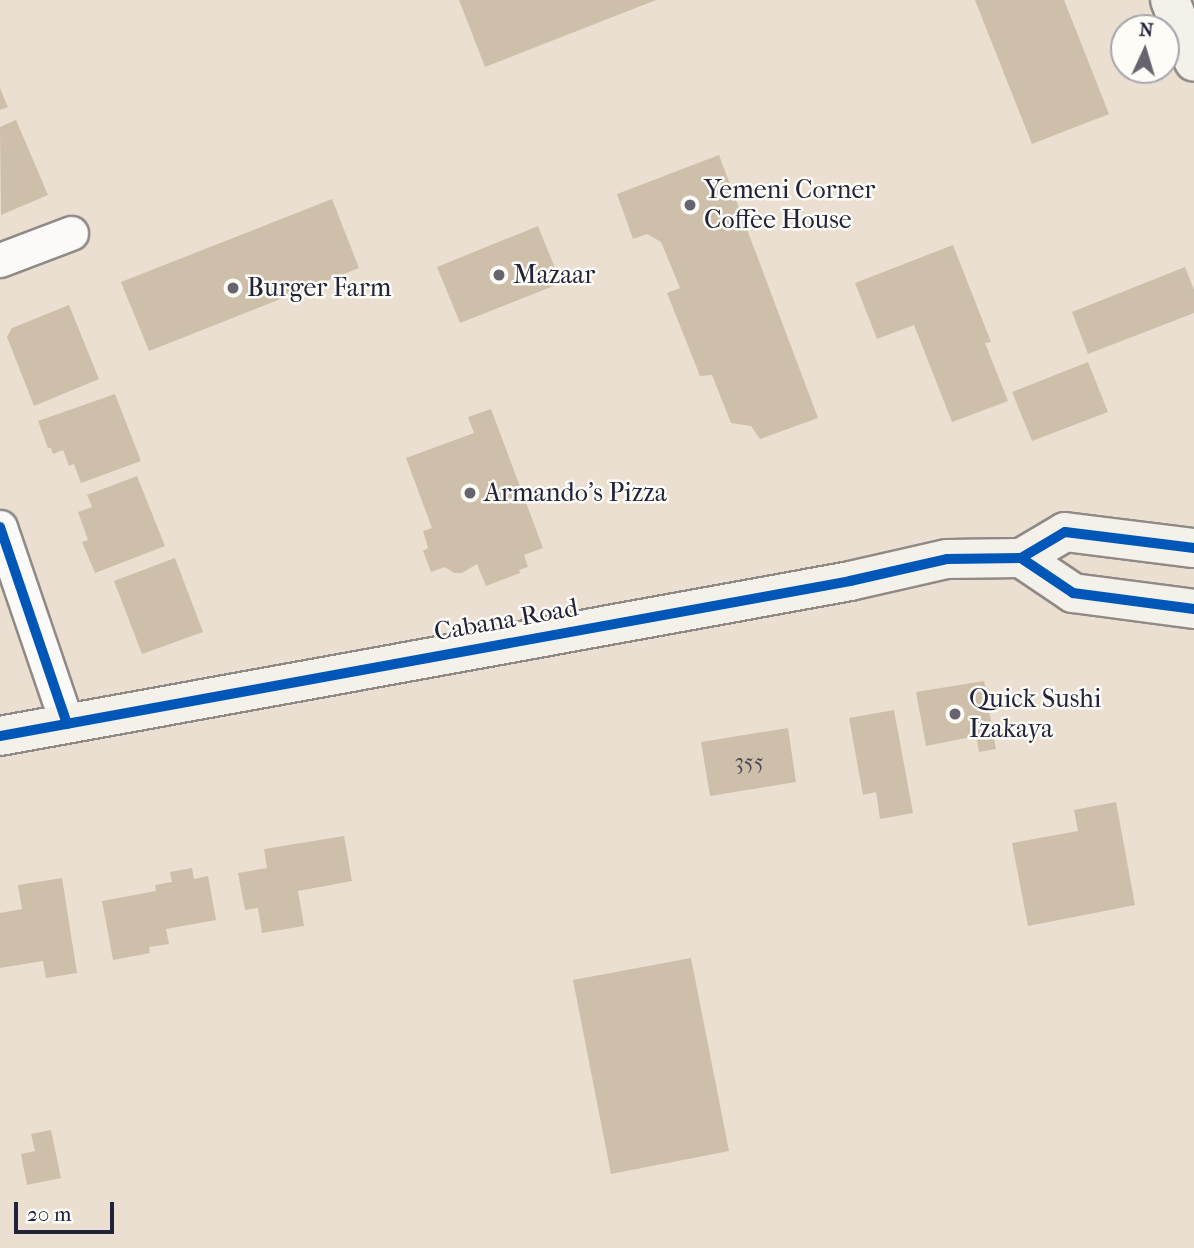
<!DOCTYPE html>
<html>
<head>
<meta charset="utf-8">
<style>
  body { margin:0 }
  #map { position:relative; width:1194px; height:1248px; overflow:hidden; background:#eadfd0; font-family:"IM FELL French Canon",serif }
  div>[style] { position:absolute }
  .building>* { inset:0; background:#cebfab }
  .roads { filter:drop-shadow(2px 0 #8f8a86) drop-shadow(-2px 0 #8f8a86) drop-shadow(0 2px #8f8a86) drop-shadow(0 -2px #8f8a86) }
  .street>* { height:33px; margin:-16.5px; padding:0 16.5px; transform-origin:16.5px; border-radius:16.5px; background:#fcfaf8 }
  .secondary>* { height:38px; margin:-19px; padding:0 19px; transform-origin:19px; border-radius:19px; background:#f4f0ea }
  .cycleway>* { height:10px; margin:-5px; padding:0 5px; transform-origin:5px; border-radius:5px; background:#0057b8 }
  .dots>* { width:19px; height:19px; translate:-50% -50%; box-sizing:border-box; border:4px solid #fdfcf7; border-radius:50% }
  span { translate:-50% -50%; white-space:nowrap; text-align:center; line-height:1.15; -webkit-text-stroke:5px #fdfcf7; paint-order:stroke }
  .number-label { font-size:23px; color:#4d4957 }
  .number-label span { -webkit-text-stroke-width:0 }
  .poi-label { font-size:26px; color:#22223b }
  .left { translate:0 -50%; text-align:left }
  .street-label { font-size:26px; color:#22223b }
  .north { position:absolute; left:1110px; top:14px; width:70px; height:70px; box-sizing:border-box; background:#fdfcf7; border:2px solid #a5a5ac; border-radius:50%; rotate:4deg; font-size:19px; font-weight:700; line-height:28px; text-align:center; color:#22223b }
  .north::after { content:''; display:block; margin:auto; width:24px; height:32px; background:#68646f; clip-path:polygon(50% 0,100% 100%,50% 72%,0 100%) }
  .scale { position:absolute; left:14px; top:1202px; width:100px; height:32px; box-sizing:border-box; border:4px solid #22223b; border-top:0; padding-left:9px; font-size:21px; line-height:24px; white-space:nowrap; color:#22223b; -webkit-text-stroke:5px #fdfcf7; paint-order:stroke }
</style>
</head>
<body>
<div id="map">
  <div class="building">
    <div style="clip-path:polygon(459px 0,656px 0,485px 67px)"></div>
    <div style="clip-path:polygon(975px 0,1064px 0,1109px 114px,1032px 144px)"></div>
    <div style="clip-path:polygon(0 88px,8px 107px,0 110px)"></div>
    <div style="clip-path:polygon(16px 120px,48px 195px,1px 215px,0 127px)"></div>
    <div style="clip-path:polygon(719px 155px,818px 418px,760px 439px,751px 426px,731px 423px,712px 375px,700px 376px,667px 293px,680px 288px,661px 242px,647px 234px,633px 239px,617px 194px)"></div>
    <div style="clip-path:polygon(332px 199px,359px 268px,149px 351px,121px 282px)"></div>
    <div style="clip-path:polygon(538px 226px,561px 283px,460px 323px,437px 267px)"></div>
    <div style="clip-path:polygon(953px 245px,991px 342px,985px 343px,1008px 401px,952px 422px,914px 325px,877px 339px,855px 283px)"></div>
    <div style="clip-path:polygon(1185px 267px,1194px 290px,1194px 313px,1088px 354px,1072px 312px)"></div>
    <div style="clip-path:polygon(69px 305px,99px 379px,34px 406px,7px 337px,12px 328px)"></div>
    <div style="clip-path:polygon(1088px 362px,1108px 412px,1032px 441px,1012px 392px)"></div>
    <div style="clip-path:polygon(115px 394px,141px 461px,81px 483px,74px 464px,69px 466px,63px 450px,53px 454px,51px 448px,48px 448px,38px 421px)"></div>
    <div style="clip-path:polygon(491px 409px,543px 548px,524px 555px,528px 567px,519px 570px,520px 573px,486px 586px,477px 564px,462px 573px,454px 573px,445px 567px,431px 572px,423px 551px,428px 548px,423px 531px,432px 528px,406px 458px,474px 433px,468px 417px)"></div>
    <div style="clip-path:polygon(137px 476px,165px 546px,95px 573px,82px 542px,88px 540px,78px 512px,92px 507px,87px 495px)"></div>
    <div style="clip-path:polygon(175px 558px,203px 632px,142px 654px,114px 581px)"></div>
    <div style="clip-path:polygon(984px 681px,996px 749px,979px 752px,976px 736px,926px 746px,916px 692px)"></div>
    <div style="clip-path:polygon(894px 710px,913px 813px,880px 819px,876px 792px,863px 795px,849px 718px)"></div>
    <div style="clip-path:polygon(788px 728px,796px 782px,710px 796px,701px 742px)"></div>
    <div style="clip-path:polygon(1116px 802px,1135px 905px,1028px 926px,1012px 843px,1078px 831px,1074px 810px)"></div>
    <div style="clip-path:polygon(344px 836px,352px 881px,298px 891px,304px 926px,262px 933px,258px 908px,245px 910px,238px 873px,267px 868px,264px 849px)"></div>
    <div style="clip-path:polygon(192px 868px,194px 879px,208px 876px,216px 920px,166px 929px,169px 944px,149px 947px,150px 953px,113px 960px,102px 901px,156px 891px,155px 885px,172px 882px,170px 872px)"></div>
    <div style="clip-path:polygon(62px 878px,77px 973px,46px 978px,43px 961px,0 968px,0 913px,22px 909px,18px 885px)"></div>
    <div style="clip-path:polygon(691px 958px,729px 1151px,611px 1174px,573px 980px)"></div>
    <div style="clip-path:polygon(51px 1130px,61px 1178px,27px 1185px,21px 1154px,35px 1151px,31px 1134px)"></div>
  </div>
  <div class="roads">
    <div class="street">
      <div style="left:0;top:260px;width:76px;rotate:-20.8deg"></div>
      <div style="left:0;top:527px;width:208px;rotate:71.2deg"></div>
    </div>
    <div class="secondary">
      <div style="left:1170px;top:0;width:66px;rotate:68.8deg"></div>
      <div style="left:1021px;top:558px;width:63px;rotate:33.9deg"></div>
      <div style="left:1073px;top:593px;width:122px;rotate:7.5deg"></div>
      <div style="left:0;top:736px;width:864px;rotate:-10.33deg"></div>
      <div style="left:850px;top:581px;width:99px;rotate:-12.8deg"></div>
      <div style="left:947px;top:559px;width:74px;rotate:-0.8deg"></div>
      <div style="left:1021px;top:558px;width:51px;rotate:-30.6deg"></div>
      <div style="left:1065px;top:532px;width:130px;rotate:7.1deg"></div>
    </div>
  </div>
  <div class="cycleway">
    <div style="left:0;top:527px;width:208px;rotate:71.2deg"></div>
    <div style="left:1021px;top:558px;width:63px;rotate:33.9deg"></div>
    <div style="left:1073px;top:593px;width:122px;rotate:7.5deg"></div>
    <div style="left:0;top:736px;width:864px;rotate:-10.33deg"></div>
    <div style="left:850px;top:581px;width:99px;rotate:-12.8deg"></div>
    <div style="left:947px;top:559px;width:74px;rotate:-0.8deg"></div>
    <div style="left:1021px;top:558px;width:51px;rotate:-30.6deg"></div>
    <div style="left:1065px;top:532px;width:130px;rotate:7.1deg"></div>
  </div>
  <div class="dots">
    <div style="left:690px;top:205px;background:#68646f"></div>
    <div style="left:499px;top:275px;background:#68646f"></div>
    <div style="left:233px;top:288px;background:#68646f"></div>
    <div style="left:470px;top:493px;background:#68646f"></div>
    <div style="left:955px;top:714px;background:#68646f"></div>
  </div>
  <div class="number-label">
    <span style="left:749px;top:762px">355</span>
  </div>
  <div class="poi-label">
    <span class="left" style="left:704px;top:205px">Yemeni Corner<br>Coffee House</span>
    <span class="left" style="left:513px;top:275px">Mazaar</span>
    <span class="left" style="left:247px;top:288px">Burger Farm</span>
    <span class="left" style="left:484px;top:493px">Armando's Pizza</span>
    <span class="left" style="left:969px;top:714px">Quick Sushi<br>Izakaya</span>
  </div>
  <div class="street-label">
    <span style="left:506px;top:620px;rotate:-10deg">Cabana Road</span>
  </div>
  <div class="north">N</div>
  <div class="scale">20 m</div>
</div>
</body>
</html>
